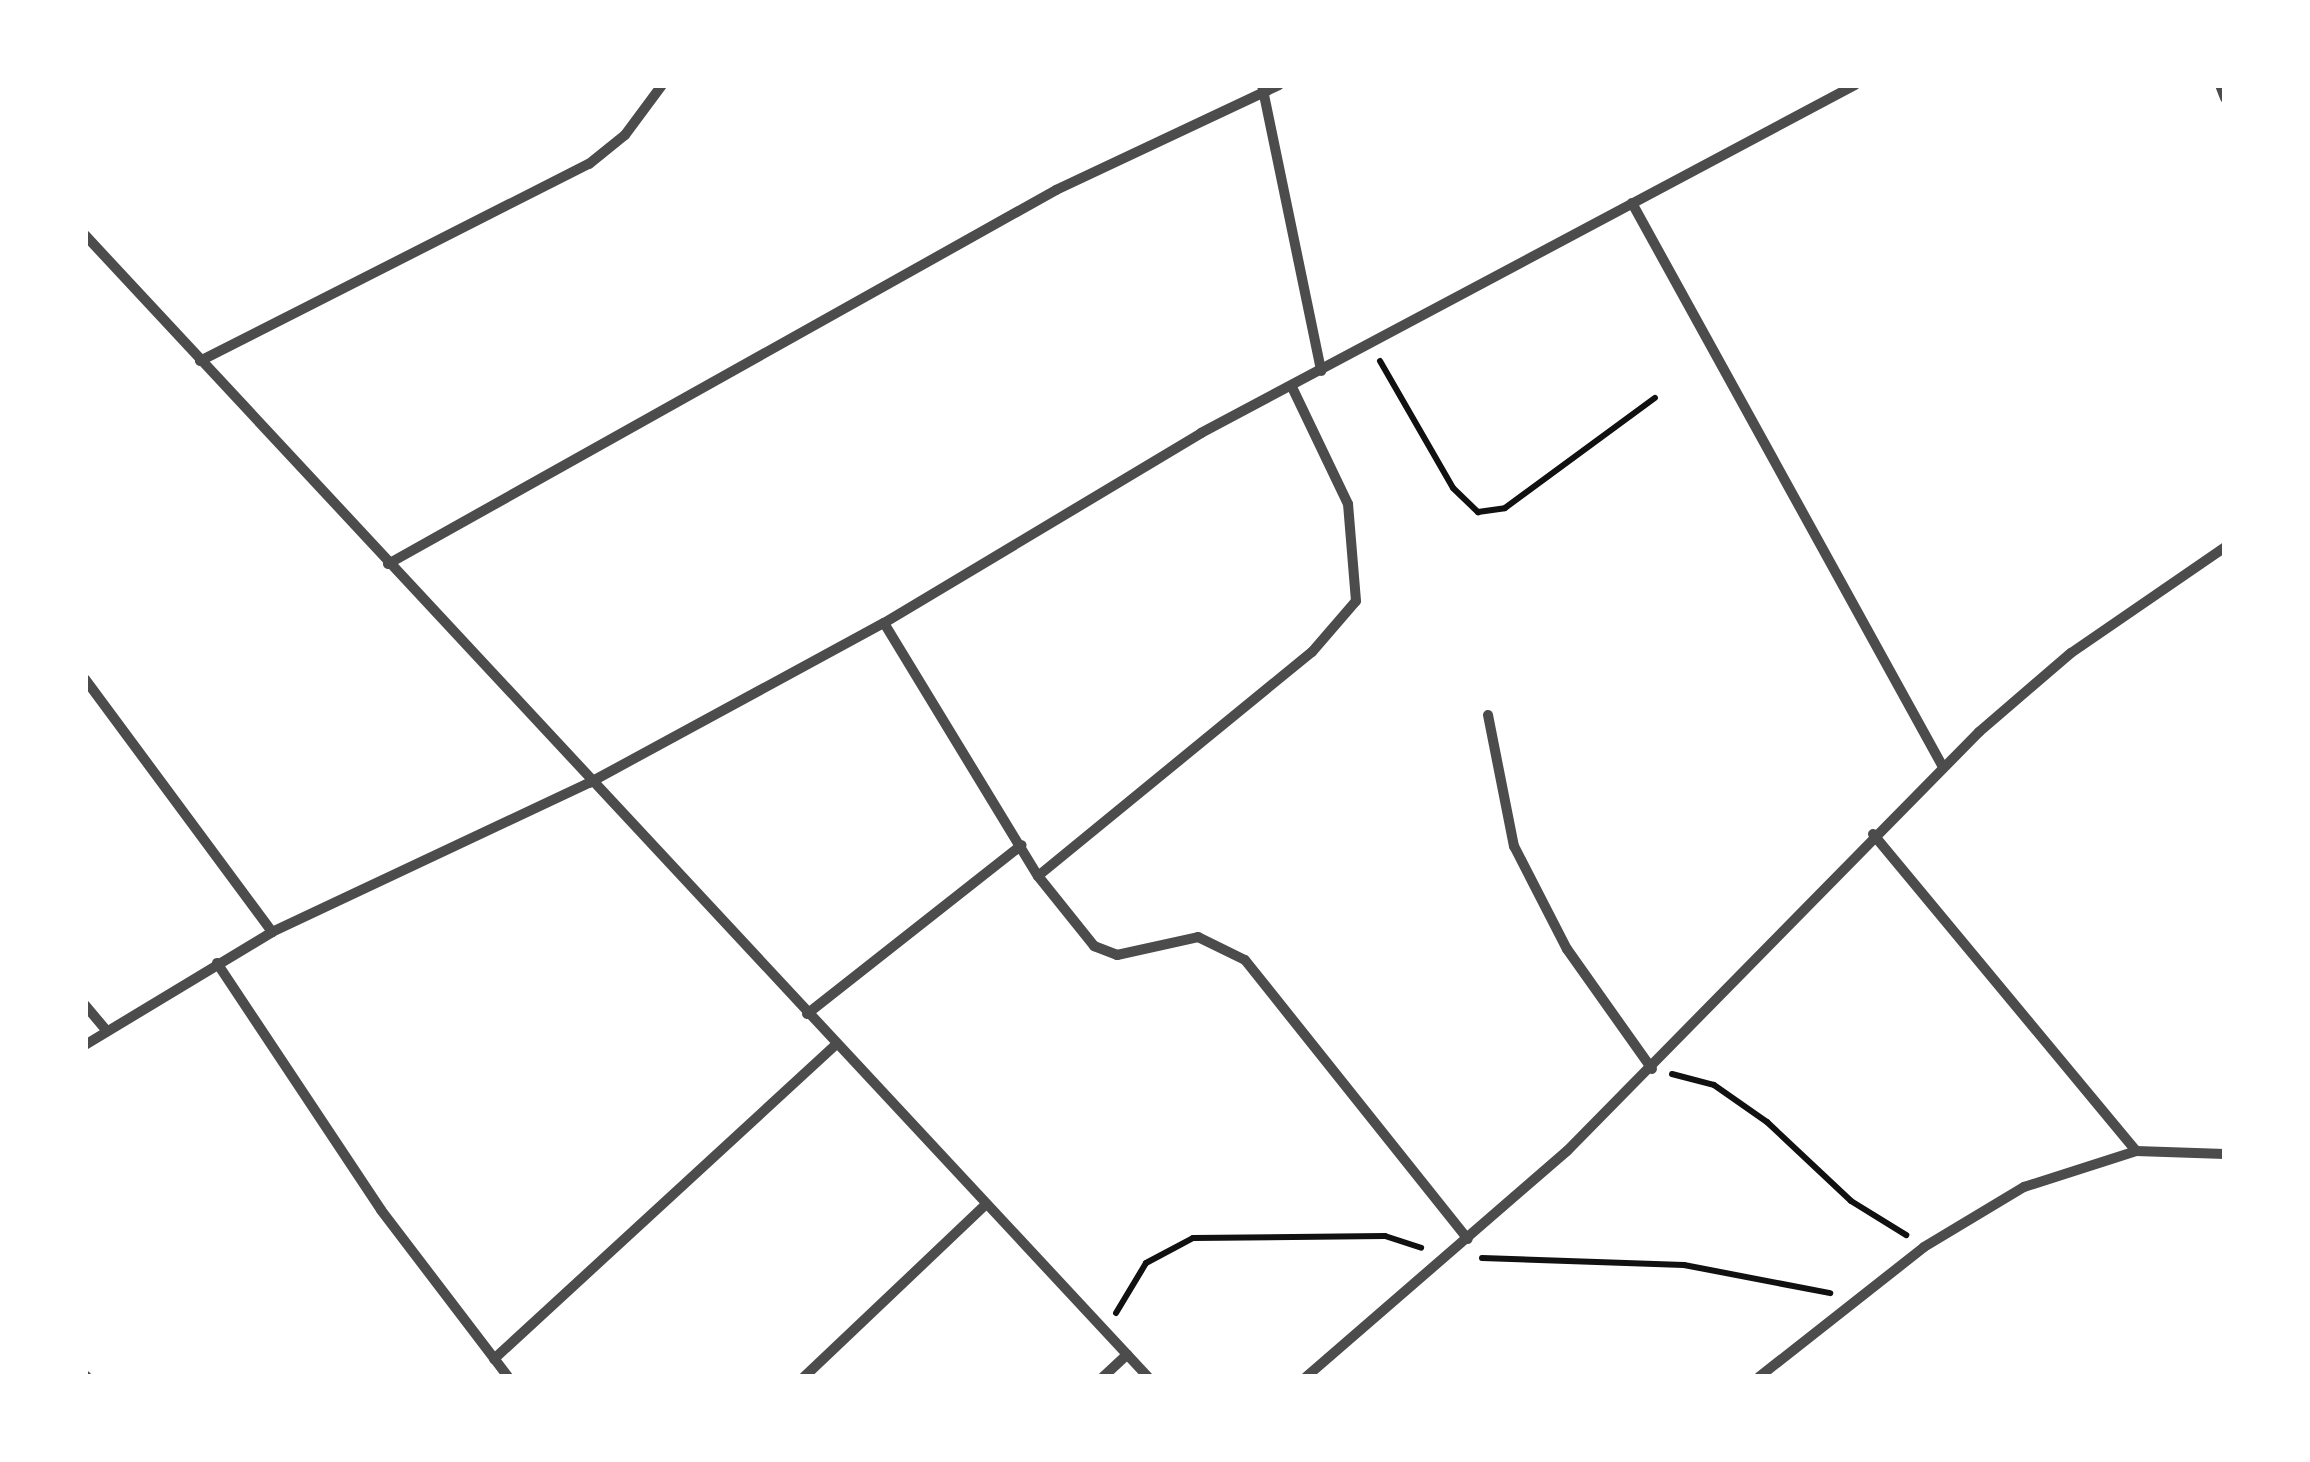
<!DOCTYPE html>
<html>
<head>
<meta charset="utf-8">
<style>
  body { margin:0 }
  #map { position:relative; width:2310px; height:1462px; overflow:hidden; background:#fff; font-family:Jost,sans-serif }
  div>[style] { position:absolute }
  .path>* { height:6px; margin:-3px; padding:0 3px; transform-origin:3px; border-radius:3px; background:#111 }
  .minor>* { height:10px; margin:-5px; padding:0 5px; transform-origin:5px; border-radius:5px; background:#4c4c4c }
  span { translate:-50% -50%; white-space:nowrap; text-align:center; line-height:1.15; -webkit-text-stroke:8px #fff; paint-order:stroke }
  .frame { position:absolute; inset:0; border:88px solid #fff; pointer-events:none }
</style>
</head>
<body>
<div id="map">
  <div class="path">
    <div style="left:1380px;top:361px;width:146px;rotate:60.1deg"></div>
    <div style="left:1453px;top:488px;width:35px;rotate:44deg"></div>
    <div style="left:1478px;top:512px;width:27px;rotate:-8deg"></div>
    <div style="left:1505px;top:508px;width:186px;rotate:-36.3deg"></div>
    <div style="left:1672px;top:1074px;width:43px;rotate:14.7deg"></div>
    <div style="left:1714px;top:1085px;width:65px;rotate:34.9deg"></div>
    <div style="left:1767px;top:1122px;width:115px;rotate:43.2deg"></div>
    <div style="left:1851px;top:1201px;width:65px;rotate:31.7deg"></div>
    <div style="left:1482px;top:1258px;width:202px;rotate:2deg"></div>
    <div style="left:1684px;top:1265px;width:149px;rotate:10.9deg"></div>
    <div style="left:1116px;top:1313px;width:58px;rotate:-59deg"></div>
    <div style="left:1146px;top:1263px;width:53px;rotate:-28deg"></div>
    <div style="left:1193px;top:1238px;width:192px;rotate:-0.6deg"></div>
    <div style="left:1385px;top:1236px;width:38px;rotate:18deg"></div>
  </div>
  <div class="minor">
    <div style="left:1262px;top:85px;width:292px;rotate:78.3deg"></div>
    <div style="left:2220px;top:85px;width:14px;rotate:69deg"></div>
    <div style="left:1632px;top:203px;width:644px;rotate:61.13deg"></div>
    <div style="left:85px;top:235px;width:1560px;rotate:47.05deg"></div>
    <div style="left:200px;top:361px;width:436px;rotate:-26.9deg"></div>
    <div style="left:589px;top:164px;width:46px;rotate:-38.9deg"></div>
    <div style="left:625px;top:135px;width:62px;rotate:-53.5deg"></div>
    <div style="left:388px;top:564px;width:766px;rotate:-29.24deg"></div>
    <div style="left:1056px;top:190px;width:246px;rotate:-25.2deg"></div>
    <div style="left:884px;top:623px;width:296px;rotate:58.7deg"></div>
    <div style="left:1038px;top:876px;width:90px;rotate:51.3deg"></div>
    <div style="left:1094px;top:946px;width:25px;rotate:21deg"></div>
    <div style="left:1117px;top:955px;width:83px;rotate:-12.5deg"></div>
    <div style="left:1198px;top:937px;width:52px;rotate:26.1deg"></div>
    <div style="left:1245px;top:960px;width:357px;rotate:51.4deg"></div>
    <div style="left:85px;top:679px;width:315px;rotate:53.5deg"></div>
    <div style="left:1488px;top:715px;width:134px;rotate:78.8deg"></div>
    <div style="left:1514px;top:846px;width:116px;rotate:62.8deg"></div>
    <div style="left:1567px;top:949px;width:147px;rotate:54.7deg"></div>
    <div style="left:1873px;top:834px;width:412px;rotate:50.3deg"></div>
    <div style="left:1038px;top:876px;width:354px;rotate:-39.3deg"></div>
    <div style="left:1312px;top:652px;width:67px;rotate:-49.2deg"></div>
    <div style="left:1356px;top:601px;width:97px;rotate:-94.7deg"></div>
    <div style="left:1348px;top:504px;width:130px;rotate:-115.6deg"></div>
    <div style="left:217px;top:963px;width:296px;rotate:56.4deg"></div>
    <div style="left:381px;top:1210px;width:210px;rotate:52.7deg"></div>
    <div style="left:85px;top:1005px;width:34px;rotate:50deg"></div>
    <div style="left:807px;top:1014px;width:273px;rotate:-38.2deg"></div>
    <div style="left:85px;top:1045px;width:218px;rotate:-31.1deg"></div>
    <div style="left:272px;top:932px;width:350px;rotate:-25.2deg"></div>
    <div style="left:589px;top:783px;width:336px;rotate:-28.5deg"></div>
    <div style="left:884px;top:623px;width:370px;rotate:-30.9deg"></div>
    <div style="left:1201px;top:433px;width:741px;rotate:-28.02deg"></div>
    <div style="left:494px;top:1359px;width:464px;rotate:-42.6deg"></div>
    <div style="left:85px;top:1375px;width:3px;rotate:45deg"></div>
    <div style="left:804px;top:1377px;width:251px;rotate:-43.5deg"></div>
    <div style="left:1103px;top:1377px;width:33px;rotate:-43deg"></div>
    <div style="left:1306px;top:1377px;width:345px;rotate:-40.9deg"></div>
    <div style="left:1567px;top:1151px;width:588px;rotate:-45.48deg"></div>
    <div style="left:1979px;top:732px;width:121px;rotate:-40.7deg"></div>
    <div style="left:2071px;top:653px;width:187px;rotate:-34.5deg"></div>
    <div style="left:1759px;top:1377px;width:210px;rotate:-38.2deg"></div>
    <div style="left:1924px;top:1247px;width:117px;rotate:-31deg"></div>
    <div style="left:2024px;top:1187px;width:118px;rotate:-17.8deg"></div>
    <div style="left:2136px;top:1151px;width:89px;rotate:1.9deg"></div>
  </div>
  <div class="frame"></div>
</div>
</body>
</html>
